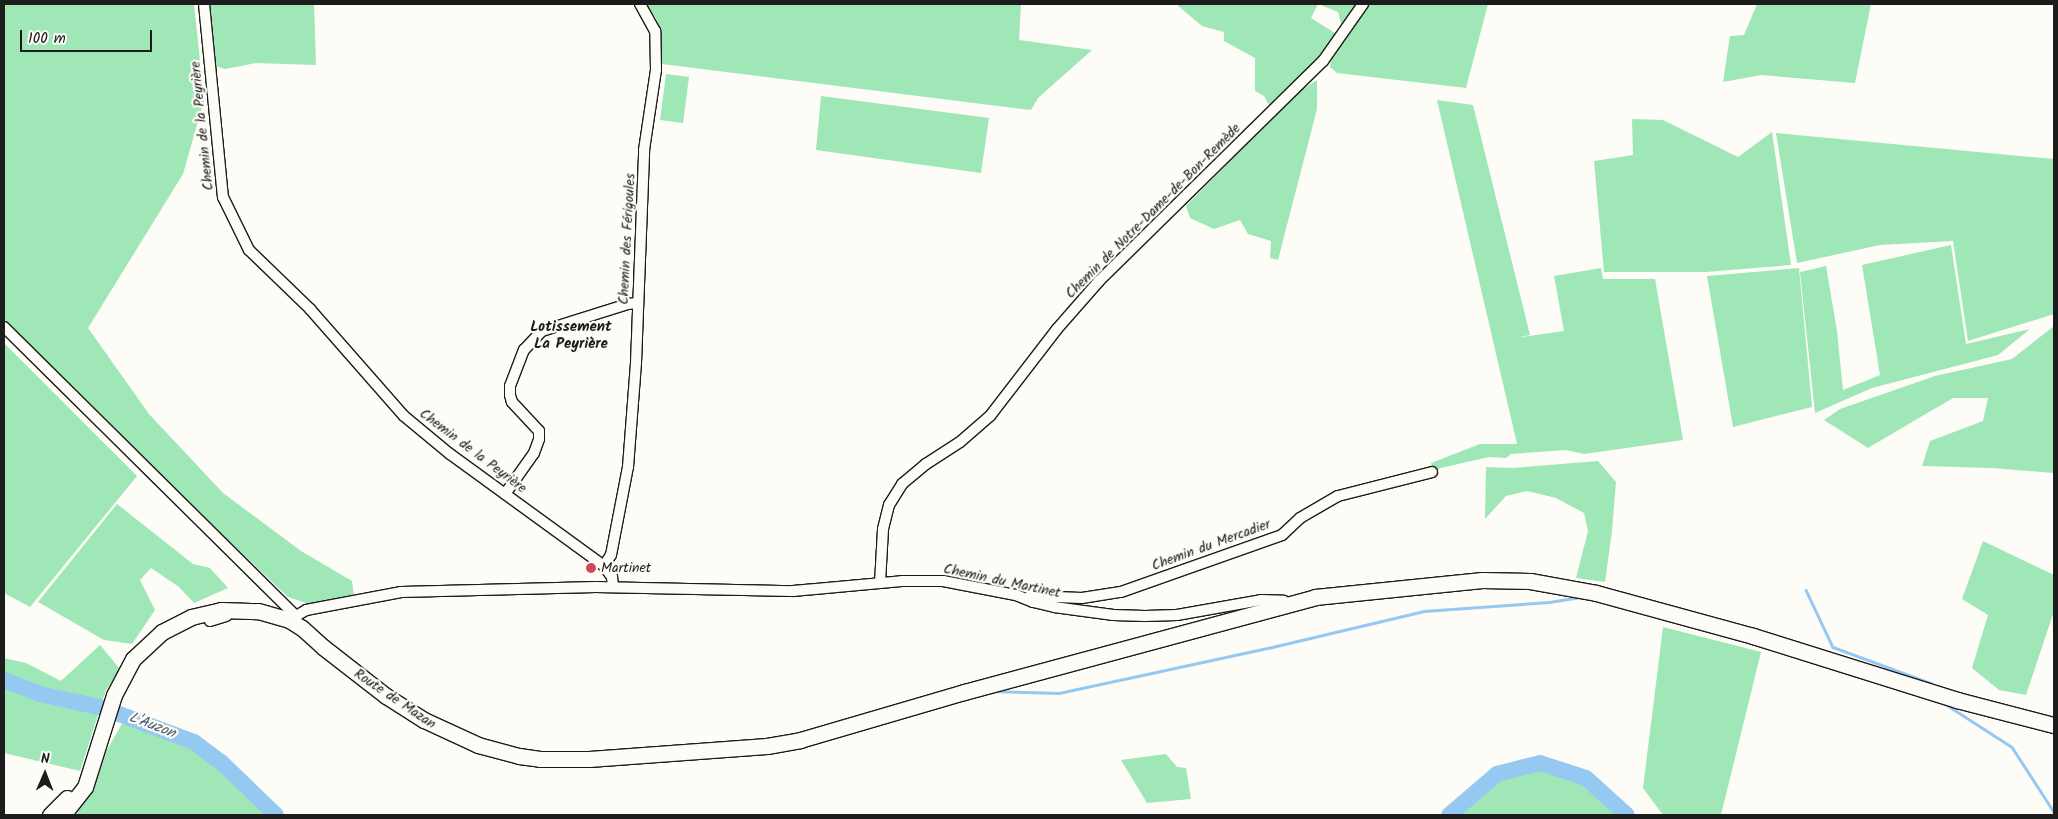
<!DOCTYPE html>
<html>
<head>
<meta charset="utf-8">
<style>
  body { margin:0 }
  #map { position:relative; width:2058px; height:819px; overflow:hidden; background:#fdfcf7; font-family:Kalam,sans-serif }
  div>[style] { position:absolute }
  .green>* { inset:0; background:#9fe7b6 }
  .stream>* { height:2.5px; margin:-1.25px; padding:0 1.25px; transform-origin:1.25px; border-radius:1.25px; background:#95c9f2 }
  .river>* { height:16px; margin:-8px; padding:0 8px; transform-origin:8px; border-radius:8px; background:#95c9f2 }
  .roads { filter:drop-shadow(1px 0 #1c1c1c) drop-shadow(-1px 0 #1c1c1c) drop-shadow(0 1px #1c1c1c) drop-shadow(0 -1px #1c1c1c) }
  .street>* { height:10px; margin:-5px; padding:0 5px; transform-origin:5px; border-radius:5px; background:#fdfcf7 }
  .secondary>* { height:15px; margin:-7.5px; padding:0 7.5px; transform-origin:7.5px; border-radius:7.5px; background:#fdfcf7 }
  .dots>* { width:14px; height:14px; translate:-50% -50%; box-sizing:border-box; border:2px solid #fdfcf7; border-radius:50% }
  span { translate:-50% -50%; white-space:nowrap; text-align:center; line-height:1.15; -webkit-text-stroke:4.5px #fdfcf7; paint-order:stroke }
  .street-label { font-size:14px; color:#1c1c1c }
  .poi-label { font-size:14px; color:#1c1c1c }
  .left { translate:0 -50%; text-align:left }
  .neighbourhood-label { font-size:15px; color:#1c1c1c; font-weight:700 }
  .water-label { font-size:15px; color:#465967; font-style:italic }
  .frame { position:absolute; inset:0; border:5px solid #1c1c1c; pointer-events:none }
  .north { position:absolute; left:20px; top:749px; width:50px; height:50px; -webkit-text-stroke:4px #fdfcf7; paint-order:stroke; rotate:1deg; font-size:14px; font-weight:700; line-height:20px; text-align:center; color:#1c1c1c }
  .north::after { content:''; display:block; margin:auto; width:18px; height:22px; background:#1c1c1c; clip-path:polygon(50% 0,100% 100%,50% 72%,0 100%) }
  .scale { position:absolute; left:20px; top:30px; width:132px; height:22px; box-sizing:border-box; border:2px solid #1c1c1c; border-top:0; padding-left:6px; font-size:15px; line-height:18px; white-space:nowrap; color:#1c1c1c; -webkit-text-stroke:4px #fdfcf7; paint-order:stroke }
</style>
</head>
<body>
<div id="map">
  <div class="green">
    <div style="clip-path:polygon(4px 4px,194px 4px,204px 100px,183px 174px,88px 328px,149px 414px,223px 493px,301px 551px,352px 581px,354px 596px,312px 605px,288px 597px,149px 465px,4px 319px)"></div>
    <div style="clip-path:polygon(207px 4px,314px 4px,316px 65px,256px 63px,225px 69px,212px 65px)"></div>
    <div style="clip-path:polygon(646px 4px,1021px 4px,1019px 40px,1092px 50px,1038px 98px,1031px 110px,662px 64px,662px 40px,656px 18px)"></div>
    <div style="clip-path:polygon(1176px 4px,1358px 4px,1342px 27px,1338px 12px,1318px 4px,1311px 18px,1338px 35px,1271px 109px,1264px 96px,1255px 91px,1255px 58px,1224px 41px,1224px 32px,1202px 26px)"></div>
    <div style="clip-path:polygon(1368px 4px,1488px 4px,1466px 88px,1337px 73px,1330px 67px,1331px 60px)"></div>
    <div style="clip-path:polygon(1757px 4px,1871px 4px,1855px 83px,1761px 75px,1723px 82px,1730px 36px,1744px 35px)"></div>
    <div style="clip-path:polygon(666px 74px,689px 77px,683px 123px,660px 120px)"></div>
    <div style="clip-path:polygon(1317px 80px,1317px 109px,1278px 260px,1270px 258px,1271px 241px,1248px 234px,1240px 220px,1214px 229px,1190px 218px,1186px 206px,1298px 92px)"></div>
    <div style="clip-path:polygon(821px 96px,989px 118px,981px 173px,816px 150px)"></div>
    <div style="clip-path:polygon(1437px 100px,1473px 105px,1530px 335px,1516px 338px,1564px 331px,1554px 276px,1601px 268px,1603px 279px,1655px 279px,1683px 440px,1584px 454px,1566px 450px,1511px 454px,1506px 458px,1489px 457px,1432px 470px,1431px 463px,1480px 444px,1517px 444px)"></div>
    <div style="clip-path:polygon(1632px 119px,1663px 120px,1738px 157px,1772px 132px,1791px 265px,1706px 272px,1604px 272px,1594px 161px,1633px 155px)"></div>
    <div style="clip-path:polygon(1776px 133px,2054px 159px,2054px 314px,1968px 341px,1953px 241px,1880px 245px,1797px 263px)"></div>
    <div style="clip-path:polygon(1951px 245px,1966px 344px,2030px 329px,1998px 355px,1872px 388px,1815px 413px,1800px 272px,1826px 266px,1837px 331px,1843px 390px,1880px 375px,1862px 265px)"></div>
    <div style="clip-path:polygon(1799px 268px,1812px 407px,1733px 427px,1707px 276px)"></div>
    <div style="clip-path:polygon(2054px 326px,2054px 473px,1992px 468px,1922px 466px,1930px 441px,1983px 421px,1988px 398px,1953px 398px,1868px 448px,1824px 420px,1840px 409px,1935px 376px,2012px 359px)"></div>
    <div style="clip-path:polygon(4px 343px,137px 476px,30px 607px,4px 593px)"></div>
    <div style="clip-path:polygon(1598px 461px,1616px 482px,1612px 531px,1605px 582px,1576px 578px,1588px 531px,1584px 513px,1556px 498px,1527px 491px,1506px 496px,1485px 519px,1486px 467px,1513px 468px)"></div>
    <div style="clip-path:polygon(117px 504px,193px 564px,210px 568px,228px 588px,194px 603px,179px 587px,151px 568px,140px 580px,155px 610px,132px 644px,104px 640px,38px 602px)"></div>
    <div style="clip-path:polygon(1983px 541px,2054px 575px,2054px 611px,2026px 695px,1999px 690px,1972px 668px,1988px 615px,1962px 599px)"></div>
    <div style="clip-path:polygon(1663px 627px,1761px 652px,1721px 815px,1663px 815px,1643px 788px)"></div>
    <div style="clip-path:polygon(100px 645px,120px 669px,106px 690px,80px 771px,4px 753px,4px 658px,26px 663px,61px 681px)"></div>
    <div style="clip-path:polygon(123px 722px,190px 747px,232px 780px,269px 815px,76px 815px,94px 785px,104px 755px)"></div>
    <div style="clip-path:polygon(1166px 754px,1177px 767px,1186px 768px,1191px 799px,1147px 803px,1121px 760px)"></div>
    <div style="clip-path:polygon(1540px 768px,1584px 781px,1624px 815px,1454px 815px,1498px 779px)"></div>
  </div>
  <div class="stream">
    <div style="left:1806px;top:590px;width:63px;rotate:64.7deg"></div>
    <div style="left:1833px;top:647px;width:104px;rotate:20.2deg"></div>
    <div style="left:992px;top:691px;width:67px;rotate:1.7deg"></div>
    <div style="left:1059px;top:693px;width:214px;rotate:-12.2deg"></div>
    <div style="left:1268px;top:648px;width:160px;rotate:-13.3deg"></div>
    <div style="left:1424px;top:611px;width:125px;rotate:-4.1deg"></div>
    <div style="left:1549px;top:602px;width:30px;rotate:-9deg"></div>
    <div style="left:1947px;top:705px;width:77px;rotate:32.9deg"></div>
    <div style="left:2012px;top:747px;width:77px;rotate:57.1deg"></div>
  </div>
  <div class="river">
    <div style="left:4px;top:680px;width:39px;rotate:21deg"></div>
    <div style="left:40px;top:694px;width:65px;rotate:12.5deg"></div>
    <div style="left:103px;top:708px;width:97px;rotate:20.5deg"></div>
    <div style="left:194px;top:742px;width:34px;rotate:37deg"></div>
    <div style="left:221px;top:762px;width:76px;rotate:43.9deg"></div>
    <div style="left:1449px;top:815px;width:63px;rotate:-40.5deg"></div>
    <div style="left:1497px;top:774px;width:44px;rotate:-14.3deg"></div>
    <div style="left:1540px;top:763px;width:48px;rotate:18.1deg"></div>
    <div style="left:1586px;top:778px;width:55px;rotate:42.1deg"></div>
  </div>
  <div class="roads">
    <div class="street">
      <div style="left:204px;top:4px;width:194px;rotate:84.4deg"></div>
      <div style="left:223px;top:197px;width:59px;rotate:63.9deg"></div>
      <div style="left:249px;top:250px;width:85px;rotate:44deg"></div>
      <div style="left:310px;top:309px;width:142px;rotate:48.7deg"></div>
      <div style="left:404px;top:416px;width:60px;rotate:39.6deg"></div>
      <div style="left:450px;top:454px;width:190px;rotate:36deg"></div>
      <div style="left:604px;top:566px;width:14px;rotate:54deg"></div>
      <div style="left:612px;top:577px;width:9px;rotate:84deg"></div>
      <div style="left:4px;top:327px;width:409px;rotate:44.7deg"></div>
      <div style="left:505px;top:494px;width:50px;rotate:-54.7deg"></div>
      <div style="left:534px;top:453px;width:15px;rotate:-70deg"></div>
      <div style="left:539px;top:439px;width:8px;rotate:-90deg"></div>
      <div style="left:539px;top:431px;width:40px;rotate:-133deg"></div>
      <div style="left:512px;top:402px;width:7px;rotate:-106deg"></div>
      <div style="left:510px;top:395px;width:9px;rotate:-90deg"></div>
      <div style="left:510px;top:386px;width:39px;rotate:-69deg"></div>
      <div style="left:524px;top:350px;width:26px;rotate:-47deg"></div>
      <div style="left:542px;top:331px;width:90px;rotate:-17.4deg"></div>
      <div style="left:628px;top:304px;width:9px;rotate:-6deg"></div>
      <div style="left:604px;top:566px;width:13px;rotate:-58deg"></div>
      <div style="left:611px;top:555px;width:90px;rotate:-79.1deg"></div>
      <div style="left:628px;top:467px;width:104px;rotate:-85.6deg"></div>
      <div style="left:636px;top:363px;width:213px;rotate:-87.8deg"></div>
      <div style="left:644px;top:150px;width:81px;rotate:-81.5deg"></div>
      <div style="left:656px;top:70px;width:39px;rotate:-91deg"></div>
      <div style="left:655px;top:31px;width:31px;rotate:-119deg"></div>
      <div style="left:880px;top:583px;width:54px;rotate:-86.8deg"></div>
      <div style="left:883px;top:529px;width:25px;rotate:-76deg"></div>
      <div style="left:889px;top:505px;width:25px;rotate:-58deg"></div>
      <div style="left:902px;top:484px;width:31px;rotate:-40deg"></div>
      <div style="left:926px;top:464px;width:40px;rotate:-32.9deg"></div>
      <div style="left:960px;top:442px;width:40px;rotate:-41deg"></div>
      <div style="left:990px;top:416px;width:110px;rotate:-52.4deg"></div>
      <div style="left:1057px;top:329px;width:64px;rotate:-48.8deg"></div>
      <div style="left:1099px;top:281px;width:314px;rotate:-44.5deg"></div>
      <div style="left:1323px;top:61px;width:70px;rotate:-54.9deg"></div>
      <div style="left:1030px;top:596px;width:52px;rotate:2.2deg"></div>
      <div style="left:1082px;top:598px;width:39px;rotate:-9deg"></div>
      <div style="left:1121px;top:592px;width:171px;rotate:-19.5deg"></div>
      <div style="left:1282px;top:535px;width:25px;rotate:-43deg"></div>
      <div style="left:1300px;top:518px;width:44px;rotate:-30.1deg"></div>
      <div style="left:1338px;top:496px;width:97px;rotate:-14.3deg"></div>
      <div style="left:289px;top:620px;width:20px;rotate:-30deg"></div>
      <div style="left:306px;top:610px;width:97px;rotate:-10.7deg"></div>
      <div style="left:401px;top:592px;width:195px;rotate:-1.5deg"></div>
      <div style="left:596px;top:587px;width:197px;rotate:1.2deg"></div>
      <div style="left:793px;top:591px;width:109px;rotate:-5.2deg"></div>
      <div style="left:902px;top:581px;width:41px"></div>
      <div style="left:943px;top:581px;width:74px;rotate:10.9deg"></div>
      <div style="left:1016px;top:595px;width:18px;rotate:22deg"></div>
      <div style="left:1033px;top:602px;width:22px;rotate:13deg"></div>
      <div style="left:1054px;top:607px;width:60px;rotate:7.7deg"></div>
      <div style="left:1113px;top:615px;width:32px;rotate:2deg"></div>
      <div style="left:1145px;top:616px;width:32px;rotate:-2deg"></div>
      <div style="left:1177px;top:615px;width:85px;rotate:-10.1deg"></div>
      <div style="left:1261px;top:600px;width:23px;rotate:2deg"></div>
      <div style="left:210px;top:621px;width:17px;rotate:-17deg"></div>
    </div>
    <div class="secondary">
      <div style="left:50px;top:815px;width:24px;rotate:-45deg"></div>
      <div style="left:63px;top:815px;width:36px;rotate:-52deg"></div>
      <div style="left:85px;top:787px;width:96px;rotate:-72.5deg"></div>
      <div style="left:114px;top:695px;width:41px;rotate:-62.2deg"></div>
      <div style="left:133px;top:659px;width:40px;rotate:-43deg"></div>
      <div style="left:162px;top:632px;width:33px;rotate:-27deg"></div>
      <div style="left:191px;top:617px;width:31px;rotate:-13deg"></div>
      <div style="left:221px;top:610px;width:37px;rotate:2deg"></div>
      <div style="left:258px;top:611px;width:32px;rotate:16deg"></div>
      <div style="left:289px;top:620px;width:15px;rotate:32deg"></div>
      <div style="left:302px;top:628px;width:28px;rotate:42deg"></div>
      <div style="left:323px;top:647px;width:80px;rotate:37.9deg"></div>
      <div style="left:386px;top:696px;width:45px;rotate:32.3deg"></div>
      <div style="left:424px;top:720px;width:60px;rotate:24.8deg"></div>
      <div style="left:478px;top:745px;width:42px;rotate:15deg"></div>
      <div style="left:519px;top:756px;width:21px;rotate:8deg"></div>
      <div style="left:540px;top:759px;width:49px"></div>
      <div style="left:589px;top:759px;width:178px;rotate:-4.2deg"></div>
      <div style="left:767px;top:746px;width:34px;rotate:-10deg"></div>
      <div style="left:800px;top:740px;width:171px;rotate:-16.3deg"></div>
      <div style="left:964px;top:692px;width:364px;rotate:-15.1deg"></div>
      <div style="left:1315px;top:597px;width:168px;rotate:-5.8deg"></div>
      <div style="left:1482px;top:580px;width:48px;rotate:1.2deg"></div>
      <div style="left:1530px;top:581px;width:67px;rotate:10.3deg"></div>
      <div style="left:1596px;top:593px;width:163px;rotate:15.3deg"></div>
      <div style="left:1753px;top:636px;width:214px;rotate:17.4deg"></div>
      <div style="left:1957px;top:700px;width:100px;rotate:14.5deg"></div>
    </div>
  </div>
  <div class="dots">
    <div style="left:591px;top:568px;background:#d1495b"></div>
  </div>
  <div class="street-label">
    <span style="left:202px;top:126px;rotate:-96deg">Chemin de la Peyrière</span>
    <span style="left:1153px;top:211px;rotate:-45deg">Chemin de Notre-Dame-de-Bon-Remède</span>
    <span style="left:627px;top:239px;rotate:-87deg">Chemin des Férigoules</span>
    <span style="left:473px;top:451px;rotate:37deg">Chemin de la Peyrière</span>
    <span style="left:1211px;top:545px;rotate:-20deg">Chemin du Mercadier</span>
    <span style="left:1002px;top:581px;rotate:12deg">Chemin du Martinet</span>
    <span style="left:395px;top:699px;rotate:34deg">Route de Mazan</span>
  </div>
  <div class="poi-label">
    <span class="left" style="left:601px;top:568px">Martinet</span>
  </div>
  <div class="neighbourhood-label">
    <span style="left:571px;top:336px">Lotissement<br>La Peyrière</span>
  </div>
  <div class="water-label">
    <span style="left:152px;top:726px;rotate:21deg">L'Auzon</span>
  </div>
  <div class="frame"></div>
  <div class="north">N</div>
  <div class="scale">100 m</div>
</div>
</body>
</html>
